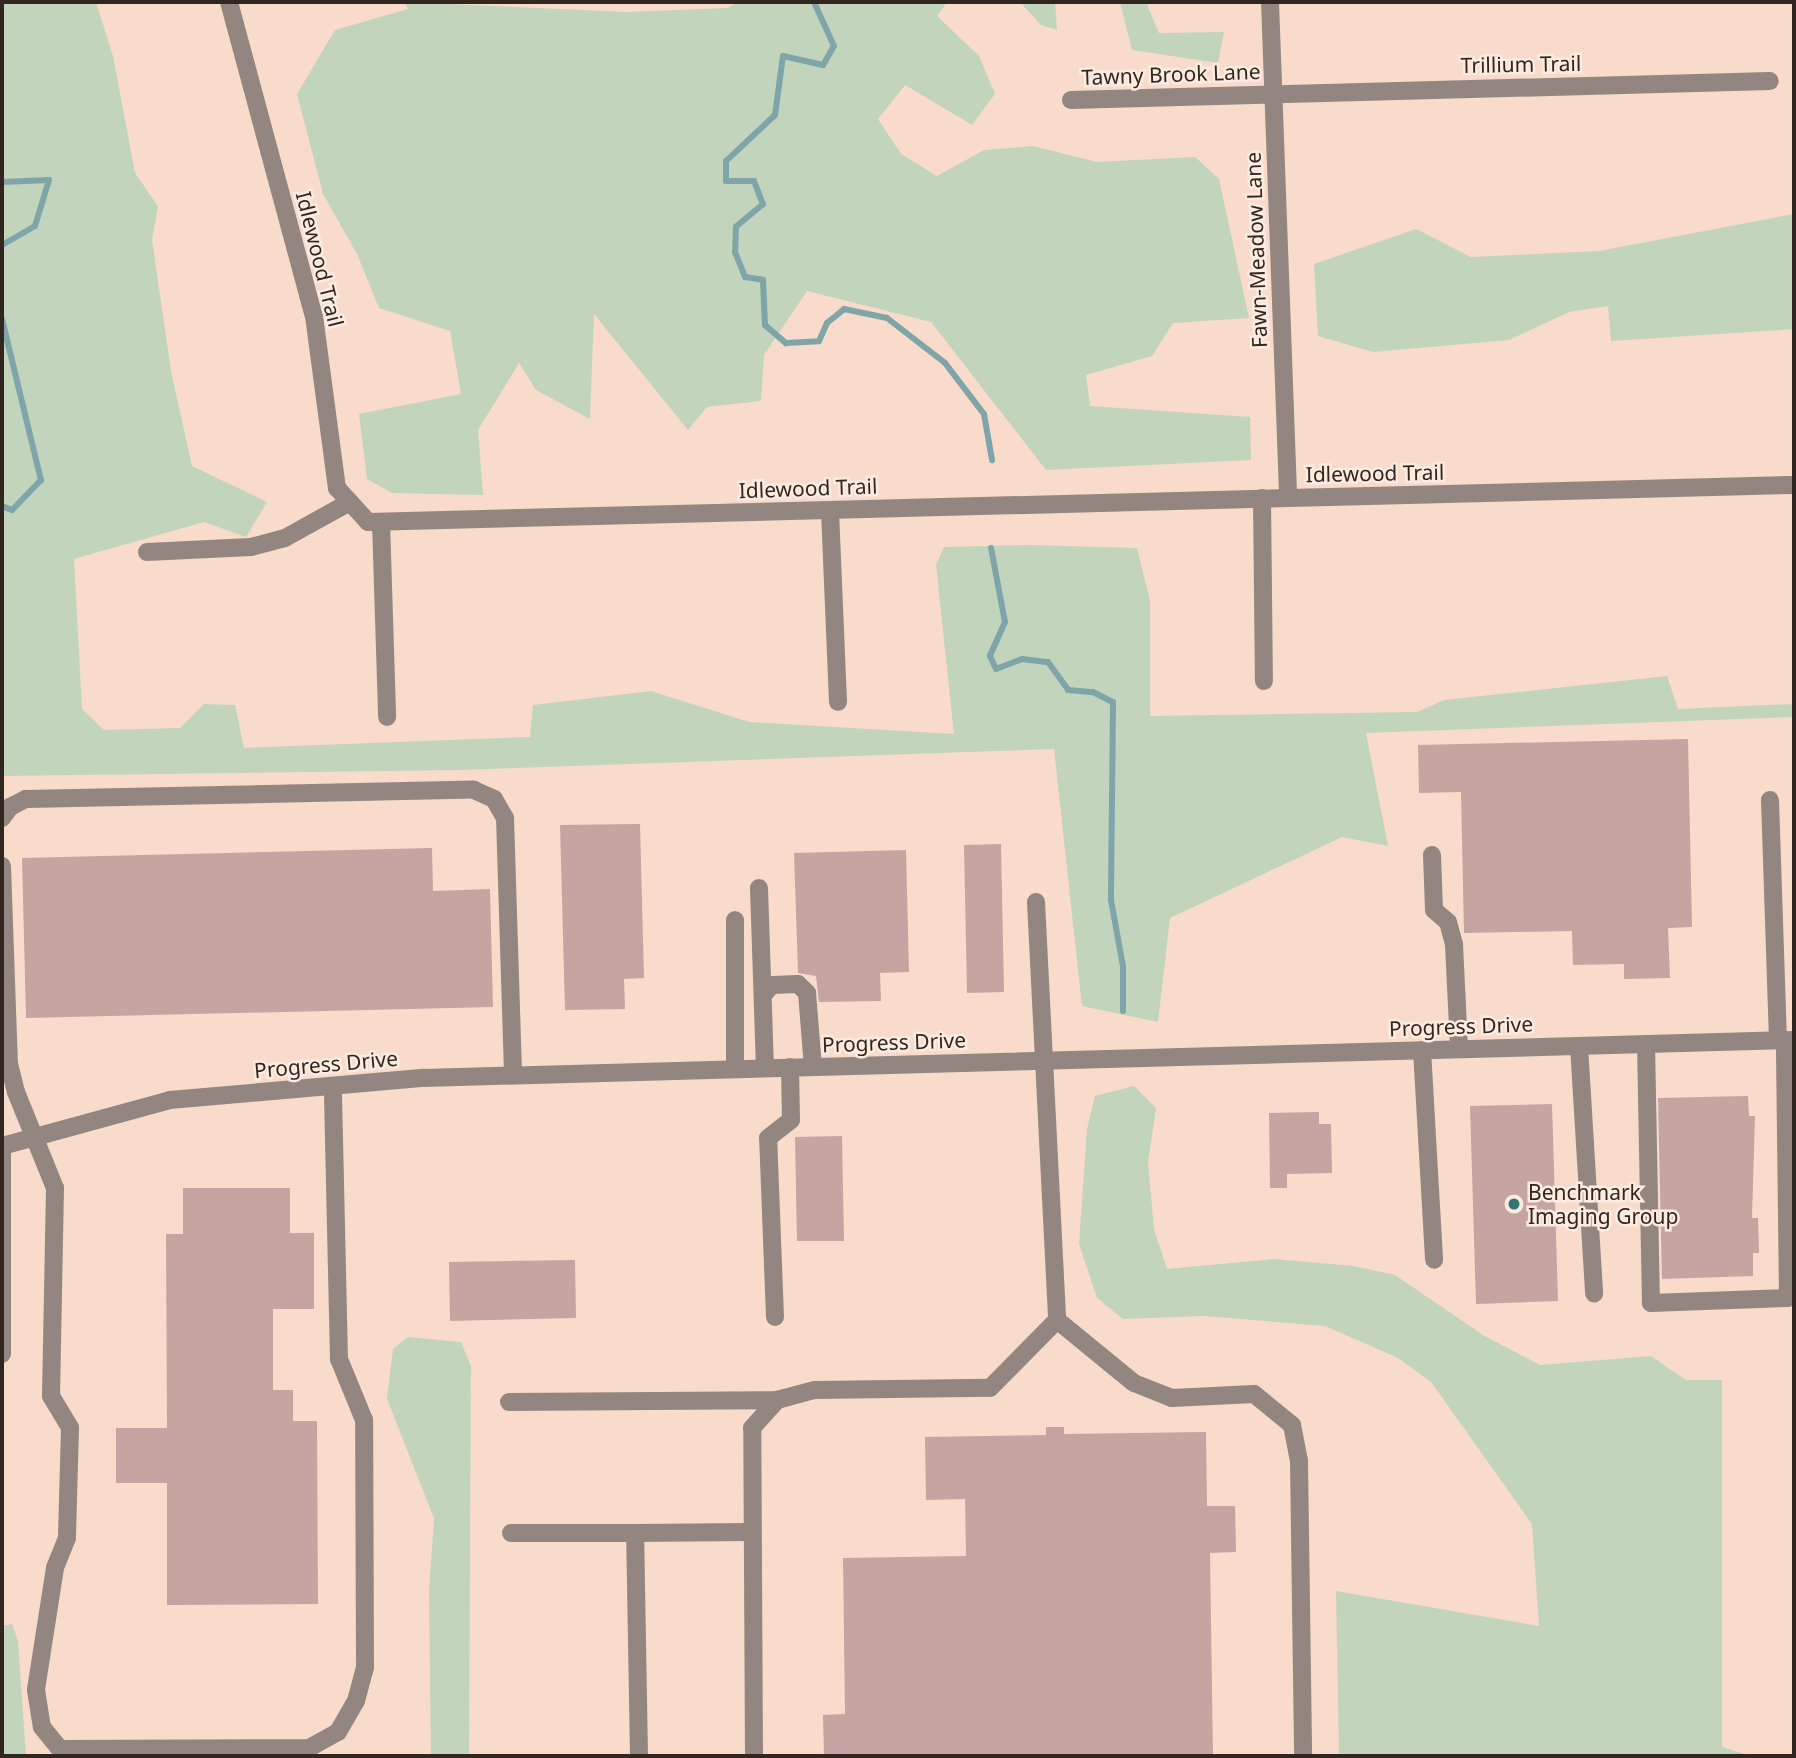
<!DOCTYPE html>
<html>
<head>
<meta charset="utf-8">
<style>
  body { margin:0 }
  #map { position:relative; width:1796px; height:1758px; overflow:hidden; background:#f8dbcb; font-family:"Noto Sans",sans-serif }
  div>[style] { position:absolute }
  .green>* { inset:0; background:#c2d4bb }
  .stream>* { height:6px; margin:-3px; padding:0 3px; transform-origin:3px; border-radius:3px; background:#7fa5a8 }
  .building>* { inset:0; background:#c5a4a1 }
  .minor>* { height:18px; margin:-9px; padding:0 9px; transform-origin:9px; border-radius:9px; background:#938681 }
  .dots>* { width:19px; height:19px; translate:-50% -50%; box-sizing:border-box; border:4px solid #fcebe1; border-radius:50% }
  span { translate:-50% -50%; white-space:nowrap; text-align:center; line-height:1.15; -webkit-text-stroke:5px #fcebe1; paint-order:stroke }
  .street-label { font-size:21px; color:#312620 }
  .poi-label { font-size:21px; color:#312620 }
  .left { translate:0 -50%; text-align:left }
  .frame { position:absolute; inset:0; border:4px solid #312620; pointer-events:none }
</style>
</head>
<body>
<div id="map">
  <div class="green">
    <div style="clip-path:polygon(2px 2px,96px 2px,113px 56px,135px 173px,158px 206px,152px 240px,171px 371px,192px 466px,267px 502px,246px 537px,204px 522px,74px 559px,82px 709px,104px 730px,180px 728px,204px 704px,235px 705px,244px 748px,530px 737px,533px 705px,651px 691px,749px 722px,954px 734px,936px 565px,944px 547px,1028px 545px,1137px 548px,1150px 601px,1150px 716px,1417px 712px,1444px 700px,1667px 676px,1678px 709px,1794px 704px,1794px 717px,1366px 733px,1388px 846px,1342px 837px,1170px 918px,1158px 1022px,1082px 1006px,1054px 749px,459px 770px,2px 776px)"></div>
    <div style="clip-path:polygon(404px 2px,627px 12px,728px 8px,737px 2px,947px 2px,937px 16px,979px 56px,995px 94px,972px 125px,905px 85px,878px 119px,901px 154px,937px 176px,984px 150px,1033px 146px,1097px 162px,1195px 157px,1219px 179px,1249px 318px,1173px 323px,1152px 356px,1086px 375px,1090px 406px,1250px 417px,1251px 460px,1046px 470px,931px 322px,807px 291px,764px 355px,761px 401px,707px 407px,688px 430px,594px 314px,590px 419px,536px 390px,519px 363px,478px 430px,483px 495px,392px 493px,367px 479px,359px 414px,461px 394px,450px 331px,379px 308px,357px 254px,323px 194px,297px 94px,335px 30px,408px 9px)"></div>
    <div style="clip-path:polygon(1020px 2px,1055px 2px,1057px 30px,1041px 25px)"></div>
    <div style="clip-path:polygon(1120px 2px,1146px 2px,1159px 33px,1224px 32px,1218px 63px,1132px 50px)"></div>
    <div style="clip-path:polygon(1794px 214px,1794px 329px,1611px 341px,1608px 306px,1569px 312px,1509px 340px,1373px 352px,1318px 336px,1314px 264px,1416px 229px,1471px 257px,1599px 251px)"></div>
    <div style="clip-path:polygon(1134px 1086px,1156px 1108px,1148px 1163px,1154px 1229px,1167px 1269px,1274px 1259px,1353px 1266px,1395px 1275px,1483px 1335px,1540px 1365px,1651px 1356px,1686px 1380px,1722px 1380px,1722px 1747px,1752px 1756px,1339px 1756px,1336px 1591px,1539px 1626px,1532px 1524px,1431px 1382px,1398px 1358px,1325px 1326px,1204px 1316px,1123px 1319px,1097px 1298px,1079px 1244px,1087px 1129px,1095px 1096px)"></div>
    <div style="clip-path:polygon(408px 1337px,461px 1342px,471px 1366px,469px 1756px,431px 1756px,429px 1591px,434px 1518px,387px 1399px,393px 1349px)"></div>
    <div style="clip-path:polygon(12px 1624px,18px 1641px,26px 1756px,2px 1756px,2px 1626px)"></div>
  </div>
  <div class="stream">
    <div style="left:814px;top:2px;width:48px;rotate:65.6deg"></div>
    <div style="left:834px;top:46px;width:22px;rotate:120deg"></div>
    <div style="left:823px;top:65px;width:41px;rotate:-167.3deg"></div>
    <div style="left:783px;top:56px;width:60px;rotate:97.7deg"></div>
    <div style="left:775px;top:115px;width:67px;rotate:136.8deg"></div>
    <div style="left:726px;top:161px;width:20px;rotate:90deg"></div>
    <div style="left:726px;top:181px;width:28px"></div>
    <div style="left:754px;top:181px;width:25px;rotate:69deg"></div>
    <div style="left:763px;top:204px;width:35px;rotate:140deg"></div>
    <div style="left:736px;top:227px;width:25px;rotate:92deg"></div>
    <div style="left:735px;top:252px;width:27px;rotate:68deg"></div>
    <div style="left:745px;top:277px;width:18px;rotate:9deg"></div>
    <div style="left:763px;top:280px;width:45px;rotate:87.5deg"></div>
    <div style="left:765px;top:325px;width:28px;rotate:41deg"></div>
    <div style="left:786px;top:343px;width:33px;rotate:-3deg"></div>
    <div style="left:819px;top:341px;width:20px;rotate:-66deg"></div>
    <div style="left:827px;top:323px;width:22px;rotate:-39deg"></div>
    <div style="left:844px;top:309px;width:44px;rotate:11.8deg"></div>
    <div style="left:887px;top:318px;width:73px;rotate:37.8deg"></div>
    <div style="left:945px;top:363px;width:64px;rotate:52.6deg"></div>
    <div style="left:984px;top:414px;width:47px;rotate:80.1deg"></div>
    <div style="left:2px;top:182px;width:47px;rotate:-2.4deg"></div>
    <div style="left:49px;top:180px;width:48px;rotate:106.9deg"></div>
    <div style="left:35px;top:226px;width:38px;rotate:150deg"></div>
    <div style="left:2px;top:319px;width:166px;rotate:76.4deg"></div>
    <div style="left:41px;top:480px;width:42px;rotate:134deg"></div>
    <div style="left:12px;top:510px;width:11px;rotate:-158deg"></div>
    <div style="left:991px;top:548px;width:75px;rotate:79.3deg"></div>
    <div style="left:1005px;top:622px;width:37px;rotate:114deg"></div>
    <div style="left:990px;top:656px;width:14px;rotate:65deg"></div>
    <div style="left:996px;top:669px;width:28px;rotate:-21deg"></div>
    <div style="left:1022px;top:659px;width:26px;rotate:7deg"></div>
    <div style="left:1048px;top:662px;width:34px;rotate:54deg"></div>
    <div style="left:1068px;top:690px;width:25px;rotate:5deg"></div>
    <div style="left:1093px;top:692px;width:22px;rotate:27deg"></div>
    <div style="left:1113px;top:702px;width:198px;rotate:90.6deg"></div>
    <div style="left:1111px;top:900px;width:67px;rotate:79.7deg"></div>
    <div style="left:1123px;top:966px;width:45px;rotate:90deg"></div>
  </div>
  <div class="building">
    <div style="clip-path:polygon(1688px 739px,1692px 927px,1668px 928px,1670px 978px,1624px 979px,1624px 964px,1573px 965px,1572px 931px,1464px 933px,1461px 792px,1419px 793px,1418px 745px)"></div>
    <div style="clip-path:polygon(640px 824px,644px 978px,624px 979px,625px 1009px,565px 1010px,560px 825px)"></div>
    <div style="clip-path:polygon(1001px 844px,1004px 992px,967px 993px,964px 845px)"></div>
    <div style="clip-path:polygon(432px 848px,433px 891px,490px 889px,493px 1007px,26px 1018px,22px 858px)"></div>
    <div style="clip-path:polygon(906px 850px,909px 972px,880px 973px,881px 1001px,819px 1002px,816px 976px,798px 973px,794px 853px)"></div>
    <div style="clip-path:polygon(1748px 1096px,1749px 1116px,1755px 1116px,1752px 1218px,1758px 1218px,1759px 1253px,1753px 1253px,1753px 1276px,1662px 1279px,1658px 1098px)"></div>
    <div style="clip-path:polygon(1552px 1104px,1558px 1301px,1476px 1304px,1470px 1106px)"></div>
    <div style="clip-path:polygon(1319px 1112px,1319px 1124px,1331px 1124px,1332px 1173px,1287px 1174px,1287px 1188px,1270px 1188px,1269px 1113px)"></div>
    <div style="clip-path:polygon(842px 1136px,844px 1241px,797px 1241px,795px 1137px)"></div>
    <div style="clip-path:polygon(183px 1188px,290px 1188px,290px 1233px,314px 1233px,314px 1309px,273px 1309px,273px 1390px,293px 1390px,293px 1421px,317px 1421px,318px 1604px,167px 1605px,167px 1483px,116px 1483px,116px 1428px,167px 1428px,166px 1234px,183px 1234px)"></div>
    <div style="clip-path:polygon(575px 1260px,576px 1318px,450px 1321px,449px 1262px)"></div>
    <div style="clip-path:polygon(1046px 1427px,1064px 1427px,1064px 1434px,1206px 1432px,1207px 1506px,1235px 1506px,1236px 1552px,1210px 1553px,1213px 1756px,824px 1756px,823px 1715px,845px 1714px,843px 1558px,966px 1556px,965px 1499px,926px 1500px,925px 1437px,1046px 1435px)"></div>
  </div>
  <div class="minor">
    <div style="left:229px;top:2px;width:325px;rotate:74.9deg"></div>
    <div style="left:314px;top:316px;width:174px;rotate:82.4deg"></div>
    <div style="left:337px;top:488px;width:46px;rotate:47.6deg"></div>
    <div style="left:368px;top:522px;width:1426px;rotate:-1.49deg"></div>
    <div style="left:1270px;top:2px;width:495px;rotate:87.9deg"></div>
    <div style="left:1071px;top:100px;width:699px;rotate:-1.56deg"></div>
    <div style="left:1262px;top:498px;width:183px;rotate:89.4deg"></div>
    <div style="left:830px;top:511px;width:191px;rotate:87.6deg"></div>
    <div style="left:381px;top:522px;width:195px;rotate:88.2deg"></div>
    <div style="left:147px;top:552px;width:104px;rotate:-2.8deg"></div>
    <div style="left:251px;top:547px;width:35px;rotate:-15deg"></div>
    <div style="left:285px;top:538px;width:74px;rotate:-29deg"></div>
    <div style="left:1770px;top:800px;width:240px;rotate:88.1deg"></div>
    <div style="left:2px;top:818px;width:14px;rotate:-54deg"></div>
    <div style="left:10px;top:807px;width:18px;rotate:-27deg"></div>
    <div style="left:26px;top:799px;width:448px;rotate:-1.2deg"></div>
    <div style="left:474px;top:790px;width:22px;rotate:24deg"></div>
    <div style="left:494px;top:799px;width:22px;rotate:60deg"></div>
    <div style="left:505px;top:818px;width:257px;rotate:88.2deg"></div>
    <div style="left:1432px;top:855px;width:55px;rotate:87.9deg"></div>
    <div style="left:1434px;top:910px;width:18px;rotate:41deg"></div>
    <div style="left:1448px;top:922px;width:24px;rotate:75deg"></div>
    <div style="left:1454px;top:945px;width:104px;rotate:87.2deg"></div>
    <div style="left:2px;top:866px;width:198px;rotate:88deg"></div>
    <div style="left:9px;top:1064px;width:29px;rotate:76deg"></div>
    <div style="left:16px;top:1092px;width:104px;rotate:67.9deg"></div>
    <div style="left:55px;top:1188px;width:208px;rotate:91.1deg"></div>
    <div style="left:51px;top:1396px;width:37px;rotate:59deg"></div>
    <div style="left:70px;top:1428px;width:110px;rotate:91.6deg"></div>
    <div style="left:67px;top:1538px;width:32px;rotate:112deg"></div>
    <div style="left:55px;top:1568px;width:123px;rotate:98.9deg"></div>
    <div style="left:36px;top:1690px;width:37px;rotate:81deg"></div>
    <div style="left:42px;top:1727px;width:28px;rotate:51deg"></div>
    <div style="left:60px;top:1749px;width:249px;rotate:-0.2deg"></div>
    <div style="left:309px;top:1748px;width:33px;rotate:-29deg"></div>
    <div style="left:338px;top:1732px;width:36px;rotate:-60deg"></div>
    <div style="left:356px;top:1701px;width:35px;rotate:-75deg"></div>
    <div style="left:365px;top:1667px;width:247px;rotate:-90.2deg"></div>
    <div style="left:364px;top:1420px;width:66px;rotate:-112.3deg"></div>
    <div style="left:339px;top:1359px;width:273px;rotate:-91.3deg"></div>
    <div style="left:759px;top:888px;width:180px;rotate:88.1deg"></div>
    <div style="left:1036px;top:902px;width:419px;rotate:87.1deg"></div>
    <div style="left:1057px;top:1320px;width:99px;rotate:39.3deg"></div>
    <div style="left:1134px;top:1383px;width:41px;rotate:21.5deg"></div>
    <div style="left:1172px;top:1398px;width:82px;rotate:-2.8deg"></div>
    <div style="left:1254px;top:1394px;width:49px;rotate:39.2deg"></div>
    <div style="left:1292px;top:1425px;width:37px;rotate:79deg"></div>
    <div style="left:1299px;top:1461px;width:295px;rotate:89.2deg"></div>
    <div style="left:735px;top:920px;width:149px;rotate:90deg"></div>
    <div style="left:763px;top:995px;width:13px;rotate:-48deg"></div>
    <div style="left:772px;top:985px;width:26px;rotate:-2deg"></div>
    <div style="left:798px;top:984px;width:13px;rotate:45deg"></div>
    <div style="left:807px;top:993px;width:74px;rotate:85.4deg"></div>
    <div style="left:1646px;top:1044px;width:259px;rotate:88.9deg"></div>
    <div style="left:1651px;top:1303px;width:137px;rotate:-2.1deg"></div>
    <div style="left:1788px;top:1298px;width:258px;rotate:-90.7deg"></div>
    <div style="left:1579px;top:1046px;width:248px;rotate:86.5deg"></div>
    <div style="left:1422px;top:1050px;width:210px;rotate:86.7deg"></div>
    <div style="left:2px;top:1146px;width:174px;rotate:-15.3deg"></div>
    <div style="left:170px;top:1100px;width:255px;rotate:-5deg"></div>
    <div style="left:424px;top:1078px;width:1371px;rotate:-1.59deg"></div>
    <div style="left:775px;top:1317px;width:179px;rotate:-92.2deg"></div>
    <div style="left:768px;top:1138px;width:29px;rotate:-38deg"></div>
    <div style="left:791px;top:1120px;width:53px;rotate:-91.1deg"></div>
    <div style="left:2px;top:1354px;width:208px;rotate:-90deg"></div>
    <div style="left:509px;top:1402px;width:268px;rotate:-0.4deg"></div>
    <div style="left:511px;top:1533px;width:124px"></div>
    <div style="left:639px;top:1756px;width:223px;rotate:-91deg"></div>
    <div style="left:635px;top:1533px;width:116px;rotate:-0.5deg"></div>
    <div style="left:754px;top:1756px;width:328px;rotate:-90.3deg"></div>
    <div style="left:752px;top:1428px;width:38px;rotate:-48deg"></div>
    <div style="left:777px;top:1400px;width:39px;rotate:-15deg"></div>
    <div style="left:815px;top:1390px;width:175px;rotate:-0.7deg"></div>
    <div style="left:990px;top:1388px;width:95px;rotate:-45.4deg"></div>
  </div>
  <div class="dots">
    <div style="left:1514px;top:1204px;background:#2e7773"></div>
  </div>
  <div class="street-label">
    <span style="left:1521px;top:64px;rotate:-1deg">Trillium Trail</span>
    <span style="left:1171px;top:74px;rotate:-2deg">Tawny Brook Lane</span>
    <span style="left:1256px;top:250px;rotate:-92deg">Fawn-Meadow Lane</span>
    <span style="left:320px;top:259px;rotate:76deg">Idlewood Trail</span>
    <span style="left:1375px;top:473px;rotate:-1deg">Idlewood Trail</span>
    <span style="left:808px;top:488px;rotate:-2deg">Idlewood Trail</span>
    <span style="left:1461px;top:1026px;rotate:-2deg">Progress Drive</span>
    <span style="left:894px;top:1042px;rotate:-2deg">Progress Drive</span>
    <span style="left:326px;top:1064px;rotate:-5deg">Progress Drive</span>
  </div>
  <div class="poi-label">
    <span class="left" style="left:1528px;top:1204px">Benchmark<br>Imaging Group</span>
  </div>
  <div class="frame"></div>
</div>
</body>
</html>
